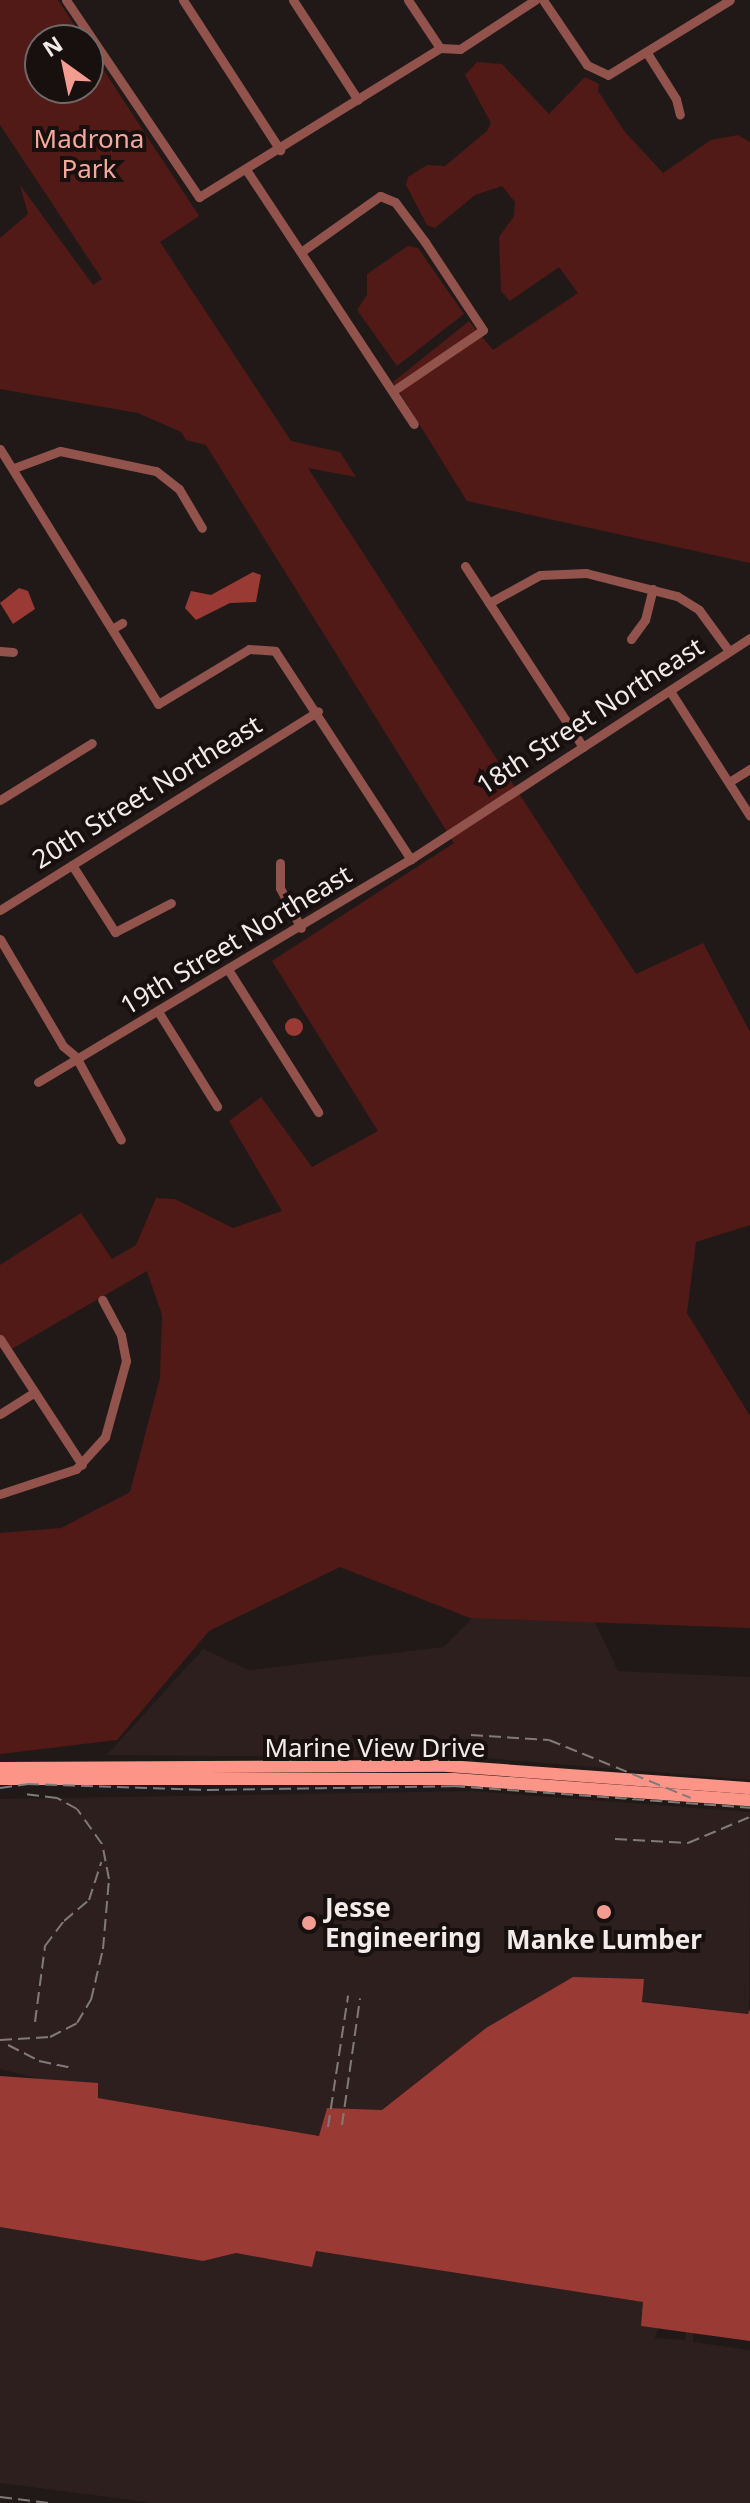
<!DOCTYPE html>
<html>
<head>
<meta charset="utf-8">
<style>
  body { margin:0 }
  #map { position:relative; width:750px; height:2503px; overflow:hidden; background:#201918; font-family:"Noto Sans",sans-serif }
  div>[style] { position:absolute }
  .built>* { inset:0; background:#2d1f1d }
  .green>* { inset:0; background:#521a16 }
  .water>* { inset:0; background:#9a3a34 }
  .round { border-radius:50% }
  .minor>* { height:9px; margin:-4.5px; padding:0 4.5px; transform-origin:4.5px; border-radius:4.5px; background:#92534c }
  .major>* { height:12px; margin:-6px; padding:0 6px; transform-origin:6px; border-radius:6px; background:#fd9488 }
  .rail>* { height:2px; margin-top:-1px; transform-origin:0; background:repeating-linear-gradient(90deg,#807a79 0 12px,transparent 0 18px) }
  .dots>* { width:22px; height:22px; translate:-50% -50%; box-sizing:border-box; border:4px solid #17100f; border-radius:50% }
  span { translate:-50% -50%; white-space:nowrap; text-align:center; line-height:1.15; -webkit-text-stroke:8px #17100f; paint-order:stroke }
  .park-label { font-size:26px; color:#f7a89e }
  .street-label { font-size:26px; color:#f1eceb }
  .poi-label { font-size:26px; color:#f1eceb; font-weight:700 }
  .left { translate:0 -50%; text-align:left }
  .north { position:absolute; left:24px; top:24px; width:80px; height:80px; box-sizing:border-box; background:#17100f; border:2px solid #6e6867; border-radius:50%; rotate:327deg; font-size:22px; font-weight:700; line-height:32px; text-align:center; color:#f1eceb }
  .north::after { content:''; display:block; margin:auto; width:28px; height:36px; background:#f59c92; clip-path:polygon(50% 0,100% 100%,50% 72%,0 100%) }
</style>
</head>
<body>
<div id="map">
  <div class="built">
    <div style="clip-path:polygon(480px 1610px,589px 1610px,618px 1671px,750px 1677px,750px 1780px,484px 1758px,107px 1755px,203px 1649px,249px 1670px,444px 1647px)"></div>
    <div style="clip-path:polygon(472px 1791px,750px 1812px,749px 2014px,642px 2001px,643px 1979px,573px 1977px,486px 2028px,382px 2110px,327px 2108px,320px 2136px,98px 2098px,98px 2083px,59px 2084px,0 2069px,0 1799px)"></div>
    <div style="clip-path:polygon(0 2227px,203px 2261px,236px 2253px,311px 2267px,315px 2251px,644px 2302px,641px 2326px,658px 2328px,655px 2338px,685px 2340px,687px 2325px,693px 2325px,693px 2342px,750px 2350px,750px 2503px,154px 2503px,0 2483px)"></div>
  </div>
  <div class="green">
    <div style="clip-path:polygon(0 0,58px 0,84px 40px,40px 40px,40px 88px,88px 88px,88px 46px,199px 216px,160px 242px,291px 441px,340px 452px,356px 477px,308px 468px,636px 974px,703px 943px,750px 1032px,750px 1225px,696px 1242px,687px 1313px,750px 1416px,750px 1628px,470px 1618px,340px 1567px,209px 1631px,117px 1740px,0 1754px,0 1533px,61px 1528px,130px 1492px,160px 1378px,162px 1315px,147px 1271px,8px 1351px,0 1339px,0 1265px,81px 1213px,112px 1259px,136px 1245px,156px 1198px,175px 1199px,233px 1228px,282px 1211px,229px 1121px,261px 1097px,312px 1167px,378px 1131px,272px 961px,454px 843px,206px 445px,186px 440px,181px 432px,138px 413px,0 389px,0 238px,28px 214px,20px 185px,93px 285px,102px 279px,0 125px)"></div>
    <div style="clip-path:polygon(477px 62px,502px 64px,549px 114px,585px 77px,599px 84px,598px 91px,625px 132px,663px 173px,711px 140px,738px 135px,750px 142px,750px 563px,467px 501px,393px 382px,469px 321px,493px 350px,578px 293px,559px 267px,510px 301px,501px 291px,499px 237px,514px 216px,515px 202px,502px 186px,475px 195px,435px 228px,427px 225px,406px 185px,408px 177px,427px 165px,445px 166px,487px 131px,491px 123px,465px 75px)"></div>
    <div style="clip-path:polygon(408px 246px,418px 248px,464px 314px,397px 366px,357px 310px,367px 295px,367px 274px)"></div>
  </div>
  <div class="water">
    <div style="clip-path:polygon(253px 572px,261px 575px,256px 602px,230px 603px,196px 620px,185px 608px,191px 591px,211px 595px)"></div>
    <div style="clip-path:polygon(19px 588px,28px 591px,35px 609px,13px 624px,0 603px)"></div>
    <div class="round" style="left:285px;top:1018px;width:18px;height:18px"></div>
    <div style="clip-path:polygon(573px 1977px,644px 1979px,642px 2002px,748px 2014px,750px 2009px,750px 2341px,641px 2326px,643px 2302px,316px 2251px,312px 2267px,236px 2253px,203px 2261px,0 2227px,0 2076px,98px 2083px,98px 2098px,319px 2136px,327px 2108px,382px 2110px,486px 2028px)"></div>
  </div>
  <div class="minor">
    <div style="left:66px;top:0;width:238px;rotate:56deg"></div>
    <div style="left:199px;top:197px;width:283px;rotate:-31.7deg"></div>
    <div style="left:440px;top:48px;width:20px;rotate:3deg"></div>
    <div style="left:460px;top:49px;width:90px;rotate:-33.2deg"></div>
    <div style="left:183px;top:0;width:179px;rotate:57.1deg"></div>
    <div style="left:293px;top:0;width:119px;rotate:57deg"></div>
    <div style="left:408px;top:0;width:58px;rotate:56.3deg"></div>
    <div style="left:543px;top:0;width:78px;rotate:55.9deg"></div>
    <div style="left:587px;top:65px;width:23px;rotate:25deg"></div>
    <div style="left:608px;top:75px;width:143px;rotate:-31.6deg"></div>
    <div style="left:647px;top:53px;width:54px;rotate:57.8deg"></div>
    <div style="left:676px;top:99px;width:16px;rotate:76deg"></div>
    <div style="left:247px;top:171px;width:303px;rotate:56.6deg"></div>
    <div style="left:301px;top:252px;width:97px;rotate:-35.3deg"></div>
    <div style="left:380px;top:196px;width:16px;rotate:22deg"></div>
    <div style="left:395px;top:202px;width:50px;rotate:53.1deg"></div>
    <div style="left:425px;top:242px;width:105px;rotate:56.6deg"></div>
    <div style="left:483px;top:330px;width:109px;rotate:145.9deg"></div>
    <div style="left:0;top:449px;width:300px;rotate:58.2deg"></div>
    <div style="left:158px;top:704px;width:106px;rotate:-31.1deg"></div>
    <div style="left:249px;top:649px;width:26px;rotate:4deg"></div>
    <div style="left:275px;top:651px;width:249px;rotate:56.9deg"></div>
    <div style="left:14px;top:468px;width:49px;rotate:-20.3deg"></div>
    <div style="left:60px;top:451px;width:98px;rotate:11.8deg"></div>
    <div style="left:156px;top:471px;width:29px;rotate:38deg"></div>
    <div style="left:179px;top:489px;width:45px;rotate:59.5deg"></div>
    <div style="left:465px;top:566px;width:216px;rotate:56.9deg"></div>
    <div style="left:489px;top:603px;width:58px;rotate:-28.8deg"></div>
    <div style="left:540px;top:575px;width:46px;rotate:-2.5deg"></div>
    <div style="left:586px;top:573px;width:94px;rotate:14.2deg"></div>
    <div style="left:677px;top:596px;width:26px;rotate:32deg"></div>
    <div style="left:699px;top:610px;width:51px;rotate:53.8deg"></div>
    <div style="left:112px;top:629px;width:12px;rotate:-31deg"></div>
    <div style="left:631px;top:639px;width:24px;rotate:-54deg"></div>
    <div style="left:645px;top:620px;width:32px;rotate:-76deg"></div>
    <div style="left:0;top:651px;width:13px;rotate:4deg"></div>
    <div style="left:670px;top:691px;width:148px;rotate:57.4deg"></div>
    <div style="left:729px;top:782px;width:25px;rotate:-32deg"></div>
    <div style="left:0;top:800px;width:108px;rotate:-31.8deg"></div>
    <div style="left:280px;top:863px;width:25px;rotate:90deg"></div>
    <div style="left:280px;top:888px;width:45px;rotate:62.3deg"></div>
    <div style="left:72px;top:865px;width:80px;rotate:57.3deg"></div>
    <div style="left:115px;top:932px;width:63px;rotate:-27.4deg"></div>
    <div style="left:0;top:910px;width:375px;rotate:-32deg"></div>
    <div style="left:0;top:939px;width:124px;rotate:59.5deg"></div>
    <div style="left:63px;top:1046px;width:17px;rotate:40deg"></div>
    <div style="left:76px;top:1057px;width:94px;rotate:61.5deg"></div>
    <div style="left:229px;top:971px;width:167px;rotate:57.7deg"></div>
    <div style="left:159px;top:1013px;width:110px;rotate:58.1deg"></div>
    <div style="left:38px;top:1082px;width:438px;rotate:-30.9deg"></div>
    <div style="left:414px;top:857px;width:401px;rotate:-33.1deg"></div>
    <div style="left:0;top:1339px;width:150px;rotate:56.9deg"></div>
    <div style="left:0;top:1414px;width:41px;rotate:-32.2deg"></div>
    <div style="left:0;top:1494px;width:80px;rotate:-18.2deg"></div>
    <div style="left:76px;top:1469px;width:43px;rotate:-47.8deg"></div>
    <div style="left:105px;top:1437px;width:79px;rotate:-74.6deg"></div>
    <div style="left:126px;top:1361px;width:26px;rotate:-101deg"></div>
    <div style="left:121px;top:1335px;width:40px;rotate:-118deg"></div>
  </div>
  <div class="major">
    <div style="left:0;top:1768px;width:448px;rotate:-0.3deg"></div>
    <div style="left:448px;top:1766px;width:303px;rotate:4.2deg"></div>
    <div style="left:0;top:1779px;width:454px"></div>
    <div style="left:454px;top:1779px;width:297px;rotate:4.1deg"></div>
  </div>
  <div class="rail">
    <div style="left:471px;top:1735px;width:78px;rotate:3.7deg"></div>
    <div style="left:549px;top:1740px;width:153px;rotate:22.2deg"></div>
    <div style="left:0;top:1788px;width:27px;rotate:-8deg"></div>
    <div style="left:27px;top:1784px;width:180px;rotate:1.9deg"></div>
    <div style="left:207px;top:1790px;width:246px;rotate:-0.9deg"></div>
    <div style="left:453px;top:1786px;width:298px;rotate:4.2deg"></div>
    <div style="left:615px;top:1839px;width:73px;rotate:3.1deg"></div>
    <div style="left:688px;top:1843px;width:67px;rotate:-22.8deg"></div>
    <div style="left:35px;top:2022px;width:77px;rotate:-82.5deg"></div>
    <div style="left:45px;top:1946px;width:31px;rotate:-53deg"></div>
    <div style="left:64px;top:1921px;width:33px;rotate:-40deg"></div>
    <div style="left:89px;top:1900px;width:40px;rotate:-72deg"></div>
    <div style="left:0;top:2040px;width:50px;rotate:-3.4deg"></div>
    <div style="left:50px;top:2037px;width:30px;rotate:-27deg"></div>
    <div style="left:77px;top:2023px;width:27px;rotate:-59deg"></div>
    <div style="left:91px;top:2000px;width:52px;rotate:-76.8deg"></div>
    <div style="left:103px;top:1949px;width:70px;rotate:-85.1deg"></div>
    <div style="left:109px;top:1879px;width:36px;rotate:-101deg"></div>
    <div style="left:102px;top:1844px;width:43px;rotate:-125.5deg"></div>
    <div style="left:77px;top:1809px;width:23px;rotate:-151deg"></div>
    <div style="left:57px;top:1798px;width:31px;rotate:-173deg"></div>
    <div style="left:8px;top:2045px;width:35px;rotate:27deg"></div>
    <div style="left:39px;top:2061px;width:34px;rotate:12deg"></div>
    <div style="left:342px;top:2125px;width:128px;rotate:-81.9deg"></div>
    <div style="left:328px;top:2127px;width:133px;rotate:-81.3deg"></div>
    <div style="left:0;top:2497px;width:49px;rotate:7deg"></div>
  </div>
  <div class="dots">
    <div style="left:604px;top:1912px;background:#f59c92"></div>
    <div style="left:309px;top:1923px;background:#f59c92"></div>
  </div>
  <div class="park-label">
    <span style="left:89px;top:154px">Madrona<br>Park</span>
  </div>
  <div class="street-label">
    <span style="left:590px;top:716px;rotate:-33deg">18th Street Northeast</span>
    <span style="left:147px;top:792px;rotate:-32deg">20th Street Northeast</span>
    <span style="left:236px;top:940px;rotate:-31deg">19th Street Northeast</span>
    <span style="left:375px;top:1748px">Marine View Drive</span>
  </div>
  <div class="poi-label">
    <span class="left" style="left:325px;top:1923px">Jesse<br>Engineering</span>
    <span style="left:604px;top:1940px">Manke Lumber</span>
  </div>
  <div class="north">N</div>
</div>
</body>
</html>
